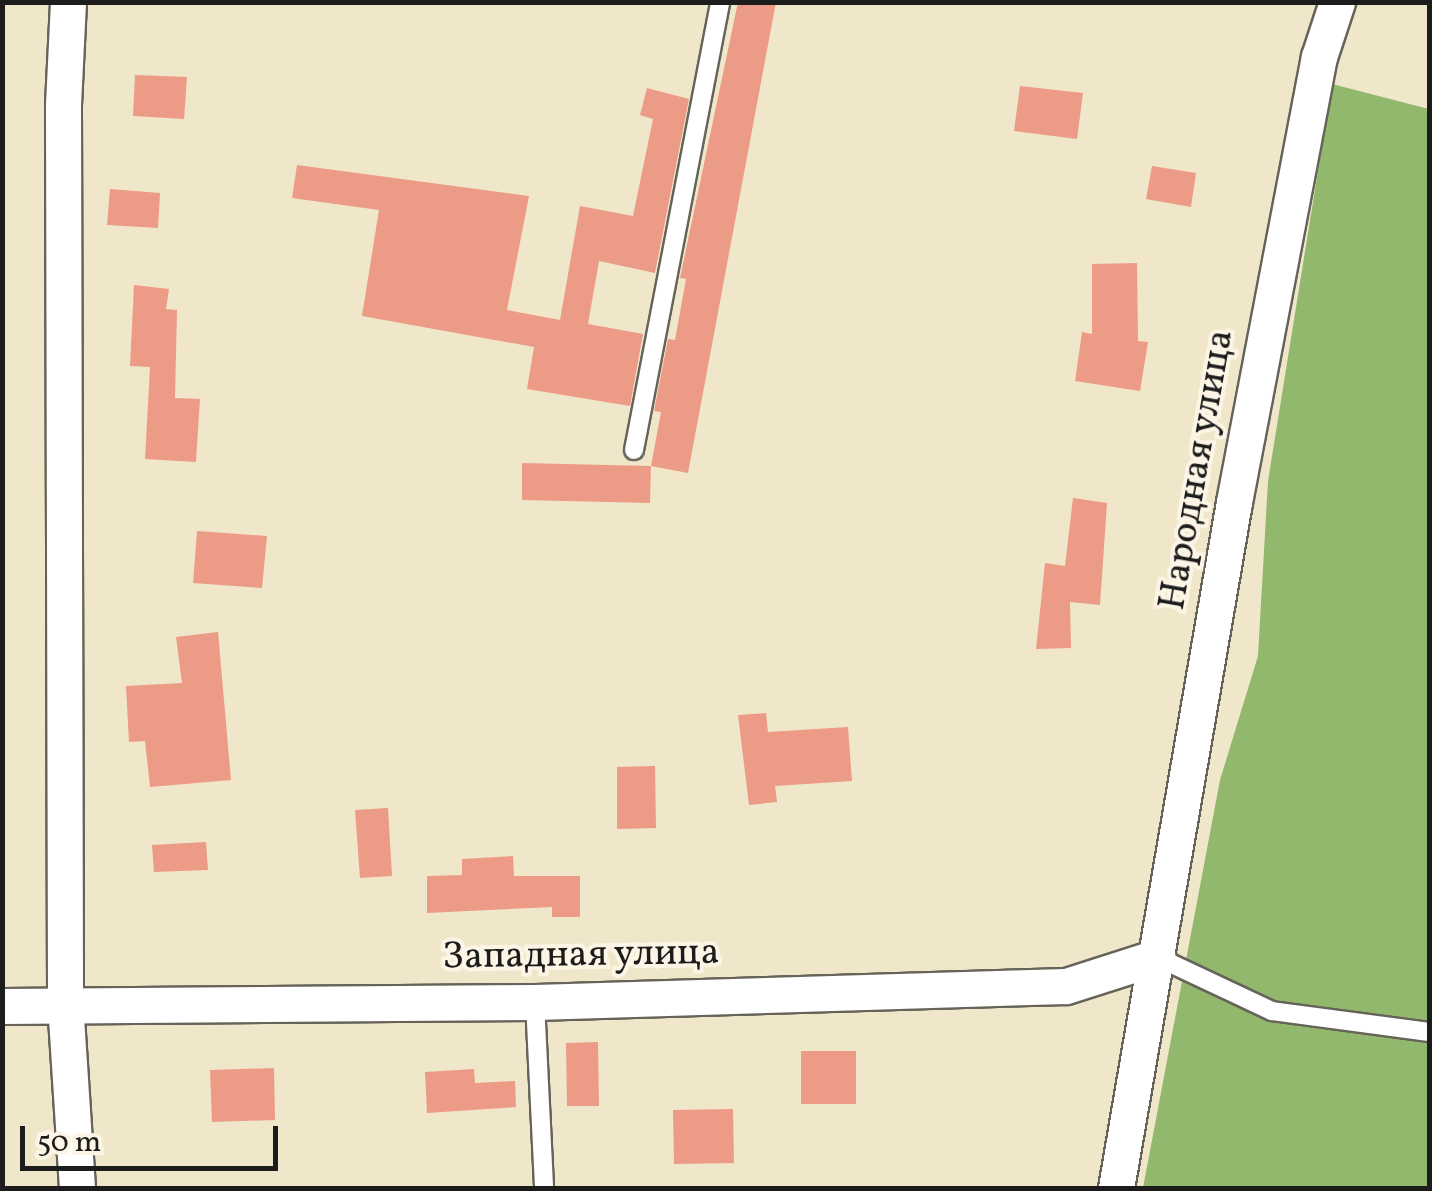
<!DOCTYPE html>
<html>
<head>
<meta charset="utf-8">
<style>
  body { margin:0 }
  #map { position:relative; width:1432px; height:1191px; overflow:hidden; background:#f0e6c9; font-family:Vollkorn,serif }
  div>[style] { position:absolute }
  .forest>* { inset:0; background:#91b86d }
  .building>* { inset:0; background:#ec9b87 }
  .roads { filter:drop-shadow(2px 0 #666359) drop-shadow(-2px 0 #666359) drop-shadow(0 2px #666359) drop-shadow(0 -2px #666359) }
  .service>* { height:18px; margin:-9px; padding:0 9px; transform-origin:9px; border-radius:9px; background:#fff }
  .minor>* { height:35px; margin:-17.5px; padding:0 17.5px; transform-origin:17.5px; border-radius:17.5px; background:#fff }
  span { translate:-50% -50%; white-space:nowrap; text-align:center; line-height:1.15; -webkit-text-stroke:8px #fcf5e5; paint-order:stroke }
  .street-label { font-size:38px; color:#1c1c1c }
  .frame { position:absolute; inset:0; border:5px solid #1c1c1c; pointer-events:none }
  .scale { position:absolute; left:20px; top:1126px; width:258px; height:45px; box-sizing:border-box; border:5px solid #1c1c1c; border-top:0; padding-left:12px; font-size:30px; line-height:35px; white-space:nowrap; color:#1c1c1c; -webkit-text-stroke:8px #fcf5e5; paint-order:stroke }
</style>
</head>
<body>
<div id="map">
  <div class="forest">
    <div style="clip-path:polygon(1332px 84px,1429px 109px,1429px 1188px,1143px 1188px,1220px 780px,1258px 656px,1268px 481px)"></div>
  </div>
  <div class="building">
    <div style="clip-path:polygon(738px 2px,776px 2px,688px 473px,651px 466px,661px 412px,654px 411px,668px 339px,675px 340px,686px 279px,680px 278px)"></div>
    <div style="clip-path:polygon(135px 75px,187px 77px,184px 119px,133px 116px)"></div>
    <div style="clip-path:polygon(1020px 86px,1083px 93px,1077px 139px,1014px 131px)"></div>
    <div style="clip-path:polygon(647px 88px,689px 99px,655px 273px,599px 261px,588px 324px,643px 334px,630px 406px,527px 389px,534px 347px,362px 316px,379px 210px,292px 198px,297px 165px,529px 196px,507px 310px,560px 320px,580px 206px,633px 216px,653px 119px,640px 115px)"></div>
    <div style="clip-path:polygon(1152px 166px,1196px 173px,1191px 207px,1146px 199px)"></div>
    <div style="clip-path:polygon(110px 189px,160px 193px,158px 228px,107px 225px)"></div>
    <div style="clip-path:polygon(1137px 263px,1138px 341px,1148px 342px,1140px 391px,1075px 381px,1082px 332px,1092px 334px,1092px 264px)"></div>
    <div style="clip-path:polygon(134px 285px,169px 289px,166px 309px,177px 310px,175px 398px,200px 399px,196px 462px,145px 459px,150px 367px,130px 366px)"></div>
    <div style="clip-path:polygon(522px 463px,651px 466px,650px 503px,522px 500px)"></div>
    <div style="clip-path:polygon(1073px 498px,1107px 503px,1100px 605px,1070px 602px,1071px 648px,1036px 649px,1045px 563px,1065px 566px)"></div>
    <div style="clip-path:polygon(197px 531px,267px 536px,262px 588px,193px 583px)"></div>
    <div style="clip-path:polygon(218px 632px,231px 780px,150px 787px,145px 741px,129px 742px,126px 686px,182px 683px,176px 637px)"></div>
    <div style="clip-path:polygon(766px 713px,768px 732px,848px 727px,852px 781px,775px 786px,777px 802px,749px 805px,738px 715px)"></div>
    <div style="clip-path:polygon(655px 766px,656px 828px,617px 829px,617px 767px)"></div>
    <div style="clip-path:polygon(388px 808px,392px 876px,360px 878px,355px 810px)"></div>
    <div style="clip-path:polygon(206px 842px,208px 870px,154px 872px,152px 845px)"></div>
    <div style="clip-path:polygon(513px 856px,514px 876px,580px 876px,580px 917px,552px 917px,552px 907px,427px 913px,427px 876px,462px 875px,462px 859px)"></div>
    <div style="clip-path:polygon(598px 1042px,599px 1106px,567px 1106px,566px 1043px)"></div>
    <div style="clip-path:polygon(801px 1051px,856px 1051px,856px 1104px,801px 1104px)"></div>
    <div style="clip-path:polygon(274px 1068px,275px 1120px,212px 1122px,210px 1070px)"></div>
    <div style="clip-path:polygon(474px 1069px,475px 1083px,515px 1081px,516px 1107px,427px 1113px,425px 1072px)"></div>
    <div style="clip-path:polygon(733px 1109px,734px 1163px,674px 1164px,673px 1110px)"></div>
  </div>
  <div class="roads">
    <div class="service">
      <div style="left:634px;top:450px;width:456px;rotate:-79.1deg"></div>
      <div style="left:1157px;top:957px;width:127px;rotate:25.2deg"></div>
      <div style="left:1272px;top:1011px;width:159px;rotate:7.6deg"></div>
      <div style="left:535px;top:1002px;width:186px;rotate:87.2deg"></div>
    </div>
    <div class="minor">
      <div style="left:68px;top:2px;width:104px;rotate:92.8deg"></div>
      <div style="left:63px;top:106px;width:896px;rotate:89.87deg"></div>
      <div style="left:65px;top:1002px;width:186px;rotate:86.3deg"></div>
      <div style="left:2px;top:1006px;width:533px;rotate:-0.43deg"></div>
      <div style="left:535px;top:1002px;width:531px;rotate:-1.73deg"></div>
      <div style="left:1066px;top:986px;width:96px;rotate:-17.7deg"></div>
      <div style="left:1116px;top:1188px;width:696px;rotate:-80.24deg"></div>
      <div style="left:1234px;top:502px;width:453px;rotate:-79.2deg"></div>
      <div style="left:1319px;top:57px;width:58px;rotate:-71.9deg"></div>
    </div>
  </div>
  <div class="street-label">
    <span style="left:1198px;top:470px;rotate:-80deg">Народная улица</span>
    <span style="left:581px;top:956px;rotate:-1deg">Западная улица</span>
  </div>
  <div class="frame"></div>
  <div class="scale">50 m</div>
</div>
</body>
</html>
